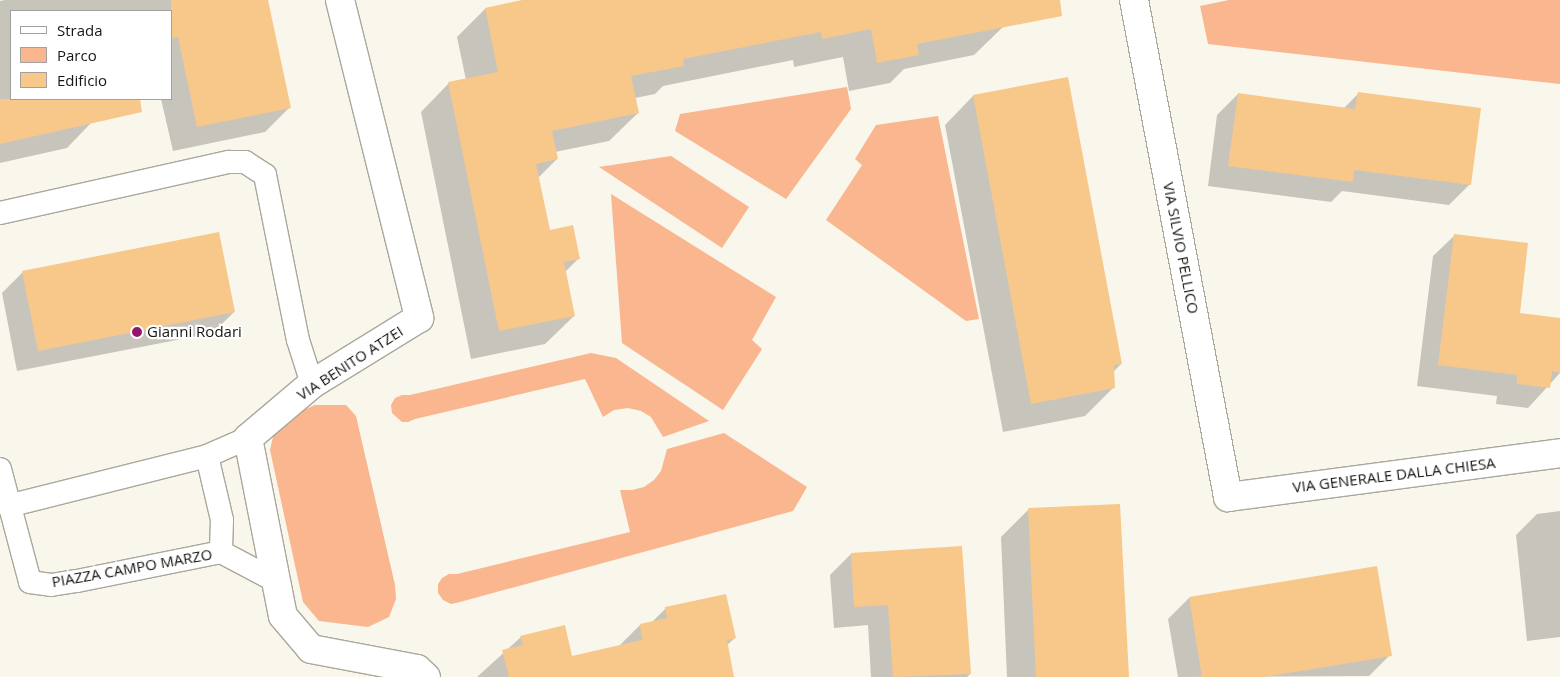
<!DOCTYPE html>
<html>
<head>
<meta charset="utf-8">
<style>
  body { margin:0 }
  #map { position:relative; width:1560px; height:677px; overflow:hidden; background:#f9f6eb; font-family:"Open Sans",sans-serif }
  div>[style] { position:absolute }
  .green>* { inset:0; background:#f9b68f }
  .shadow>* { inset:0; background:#0003 }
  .building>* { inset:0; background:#f8c88b }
  .roads { filter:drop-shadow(1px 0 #aaa79d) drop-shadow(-1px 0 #aaa79d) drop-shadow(0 1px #aaa79d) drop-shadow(0 -1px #aaa79d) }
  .lane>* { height:22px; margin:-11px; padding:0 11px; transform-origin:11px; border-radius:11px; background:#fff }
  .street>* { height:28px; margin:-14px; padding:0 14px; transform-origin:14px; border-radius:14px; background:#fff }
  .dots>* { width:14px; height:14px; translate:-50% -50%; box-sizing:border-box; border:2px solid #fff; border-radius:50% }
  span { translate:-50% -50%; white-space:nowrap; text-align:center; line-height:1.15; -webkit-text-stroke:4.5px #fff; paint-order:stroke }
  .street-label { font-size:15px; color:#161512 }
  .poi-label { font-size:15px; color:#161512 }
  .left { translate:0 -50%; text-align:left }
  .legend { position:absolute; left:10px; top:10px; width:162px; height:90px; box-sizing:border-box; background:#fff; border:1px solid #a2a1a0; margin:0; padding:6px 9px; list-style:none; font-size:15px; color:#161512 }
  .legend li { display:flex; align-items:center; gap:10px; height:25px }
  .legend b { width:25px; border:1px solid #a2a1a0 }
</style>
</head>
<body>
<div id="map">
  <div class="green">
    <div style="clip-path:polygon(1229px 0,1560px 0,1560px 84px,1208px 44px,1200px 6px)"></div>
    <div style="clip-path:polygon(847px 87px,851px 109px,786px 199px,675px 131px,680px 114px)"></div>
    <div style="clip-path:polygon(938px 116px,979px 319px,966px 321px,826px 220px,862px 165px,855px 159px,876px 125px)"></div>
    <div style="clip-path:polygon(671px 156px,749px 207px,722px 248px,599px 167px)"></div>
    <div style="clip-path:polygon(611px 194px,776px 297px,752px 340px,762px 349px,723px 410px,622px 343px)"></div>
    <div style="clip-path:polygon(591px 353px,616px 358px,709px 421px,663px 437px,651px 417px,641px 411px,628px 408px,614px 410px,603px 417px,585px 379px,415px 419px,408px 422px,402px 422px,392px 413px,391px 405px,395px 398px,402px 395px,410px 395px)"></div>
    <div style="clip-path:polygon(315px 405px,346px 405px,356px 416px,395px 585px,396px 599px,389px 617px,368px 627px,319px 621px,303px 602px,270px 450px,275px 428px,295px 414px)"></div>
    <div style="clip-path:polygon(724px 433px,807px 487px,793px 511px,460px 602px,451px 604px,443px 600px,438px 593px,438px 584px,442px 578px,449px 574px,457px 574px,630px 532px,620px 490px,632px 490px,644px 487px,654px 480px,661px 471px,667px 449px)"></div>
  </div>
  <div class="shadow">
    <div style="clip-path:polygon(5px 0,267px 0,290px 107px,265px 132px,173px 151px,161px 99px,171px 99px,171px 11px,11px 11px,11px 99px,86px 99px,91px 123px,67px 148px,0 163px,0 1px)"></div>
    <div style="clip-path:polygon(530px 0,997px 0,1003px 27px,974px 55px,904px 69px,890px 83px,849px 91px,843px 57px,794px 67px,793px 60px,663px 86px,655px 94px,635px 98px,638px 113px,609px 141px,555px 152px,557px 159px,538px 178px,549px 231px,579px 258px,565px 272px,574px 316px,545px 344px,471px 359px,421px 112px,449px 83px,466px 80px,457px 37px,485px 9px)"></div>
    <div style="clip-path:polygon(1067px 79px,1121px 364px,1113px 372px,1114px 387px,1085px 416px,1003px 432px,945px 125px,973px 96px)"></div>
    <div style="clip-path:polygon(1238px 94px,1344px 108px,1358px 94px,1470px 184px,1449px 205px,1342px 191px,1331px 202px,1208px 186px,1217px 115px)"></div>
    <div style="clip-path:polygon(1454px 236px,1518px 314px,1560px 319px,1560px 373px,1528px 408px,1496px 404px,1497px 396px,1417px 386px,1433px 256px)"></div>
    <div style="clip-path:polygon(23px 272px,234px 312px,213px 333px,17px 371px,2px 293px)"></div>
    <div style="clip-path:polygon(1029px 509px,1128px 677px,1007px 677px,1001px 537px)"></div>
    <div style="clip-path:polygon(1560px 511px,1560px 637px,1527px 641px,1516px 535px,1537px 514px)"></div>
    <div style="clip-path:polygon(851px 554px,970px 674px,967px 677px,871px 677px,868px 625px,834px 628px,830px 575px)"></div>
    <div style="clip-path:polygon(1376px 568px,1390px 655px,1369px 676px,1178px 677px,1168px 619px,1189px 598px)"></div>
    <div style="clip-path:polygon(666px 608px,735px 638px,726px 646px,733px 677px,477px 677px,521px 637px,572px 658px,618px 647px,640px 625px,652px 622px)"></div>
  </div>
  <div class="building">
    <div style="clip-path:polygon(171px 0,268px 0,291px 108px,197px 127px,178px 37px,171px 38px)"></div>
    <div style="clip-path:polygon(522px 0,1060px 0,1062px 16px,917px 44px,919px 55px,877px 63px,871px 29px,822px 39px,821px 32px,683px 59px,684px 66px,631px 76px,639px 113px,552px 131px,558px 159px,536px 164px,550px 230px,573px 225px,580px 259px,564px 262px,575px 316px,499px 331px,448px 82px,498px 72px,485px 8px)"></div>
    <div style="clip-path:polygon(1068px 77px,1122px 364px,1114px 365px,1115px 388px,1031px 404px,973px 95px)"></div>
    <div style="clip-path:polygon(1358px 92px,1481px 108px,1471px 185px,1354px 170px,1353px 182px,1228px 166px,1238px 93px,1355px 109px)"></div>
    <div style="clip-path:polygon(0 99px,140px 99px,142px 112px,0 144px)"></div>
    <div style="clip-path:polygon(219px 232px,235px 312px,38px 351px,22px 271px)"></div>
    <div style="clip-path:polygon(1454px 234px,1528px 243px,1520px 313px,1560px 318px,1560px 373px,1552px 371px,1550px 388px,1517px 384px,1517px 375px,1438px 365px)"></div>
    <div style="clip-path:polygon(1120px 504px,1129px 677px,1036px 677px,1028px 508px)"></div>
    <div style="clip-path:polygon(962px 546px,971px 674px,893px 677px,888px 605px,854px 607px,851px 553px)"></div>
    <div style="clip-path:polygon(1377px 566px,1392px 656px,1264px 677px,1202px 677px,1189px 597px)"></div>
    <div style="clip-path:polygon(726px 594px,736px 638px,727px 640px,734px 677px,509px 677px,502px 650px,523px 645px,520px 636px,565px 625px,572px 656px,642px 640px,640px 624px,667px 618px,665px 607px)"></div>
  </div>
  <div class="roads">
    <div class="lane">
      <div style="left:0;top:213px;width:235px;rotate:-12.6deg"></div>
      <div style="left:229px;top:162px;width:16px"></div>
      <div style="left:245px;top:162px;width:24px;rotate:33deg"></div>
      <div style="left:265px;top:175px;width:168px;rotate:78.7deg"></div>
      <div style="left:298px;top:340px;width:46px;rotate:72.3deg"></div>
      <div style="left:207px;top:456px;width:45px;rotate:-23.7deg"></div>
      <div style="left:0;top:469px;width:117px;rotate:75.1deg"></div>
      <div style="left:30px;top:582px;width:21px;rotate:8deg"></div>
      <div style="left:51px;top:585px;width:26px;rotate:-9deg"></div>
      <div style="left:77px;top:581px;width:147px;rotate:-11.4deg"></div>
      <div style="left:8px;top:506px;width:205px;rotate:-14.1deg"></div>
      <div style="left:207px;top:456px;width:66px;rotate:76.8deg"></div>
      <div style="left:222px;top:520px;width:32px;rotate:92deg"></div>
      <div style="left:221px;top:552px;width:62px;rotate:27.8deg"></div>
    </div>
    <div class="street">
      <div style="left:340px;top:0;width:328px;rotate:76deg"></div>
      <div style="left:419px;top:318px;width:126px;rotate:148.3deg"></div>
      <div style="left:312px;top:384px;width:84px;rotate:139.8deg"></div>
      <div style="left:248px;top:438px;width:181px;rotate:78.9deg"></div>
      <div style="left:283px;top:616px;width:43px;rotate:49.7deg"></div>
      <div style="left:311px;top:649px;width:108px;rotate:10.7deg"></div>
      <div style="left:417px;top:669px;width:12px;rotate:42deg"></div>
      <div style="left:1134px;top:0;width:506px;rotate:79.29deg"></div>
      <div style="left:1228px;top:497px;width:335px;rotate:-7.5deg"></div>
    </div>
  </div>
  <div class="dots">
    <div style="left:137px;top:332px;background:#96146b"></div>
  </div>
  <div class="street-label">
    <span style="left:1181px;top:248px;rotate:79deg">VIA SILVIO PELLICO</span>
    <span style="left:350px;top:363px;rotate:-33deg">VIA BENITO ATZEI</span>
    <span style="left:1394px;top:475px;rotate:-7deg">VIA GENERALE DALLA CHIESA</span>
    <span style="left:132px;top:568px;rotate:-10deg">PIAZZA CAMPO MARZO</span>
  </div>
  <div class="poi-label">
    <span class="left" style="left:147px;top:332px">Gianni Rodari</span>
  </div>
  <ul class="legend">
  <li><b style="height:6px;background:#fff"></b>Strada</li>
  <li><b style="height:14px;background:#f9b68f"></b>Parco</li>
  <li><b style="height:14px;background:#f8c88b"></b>Edificio</li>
  </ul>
</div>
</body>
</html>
